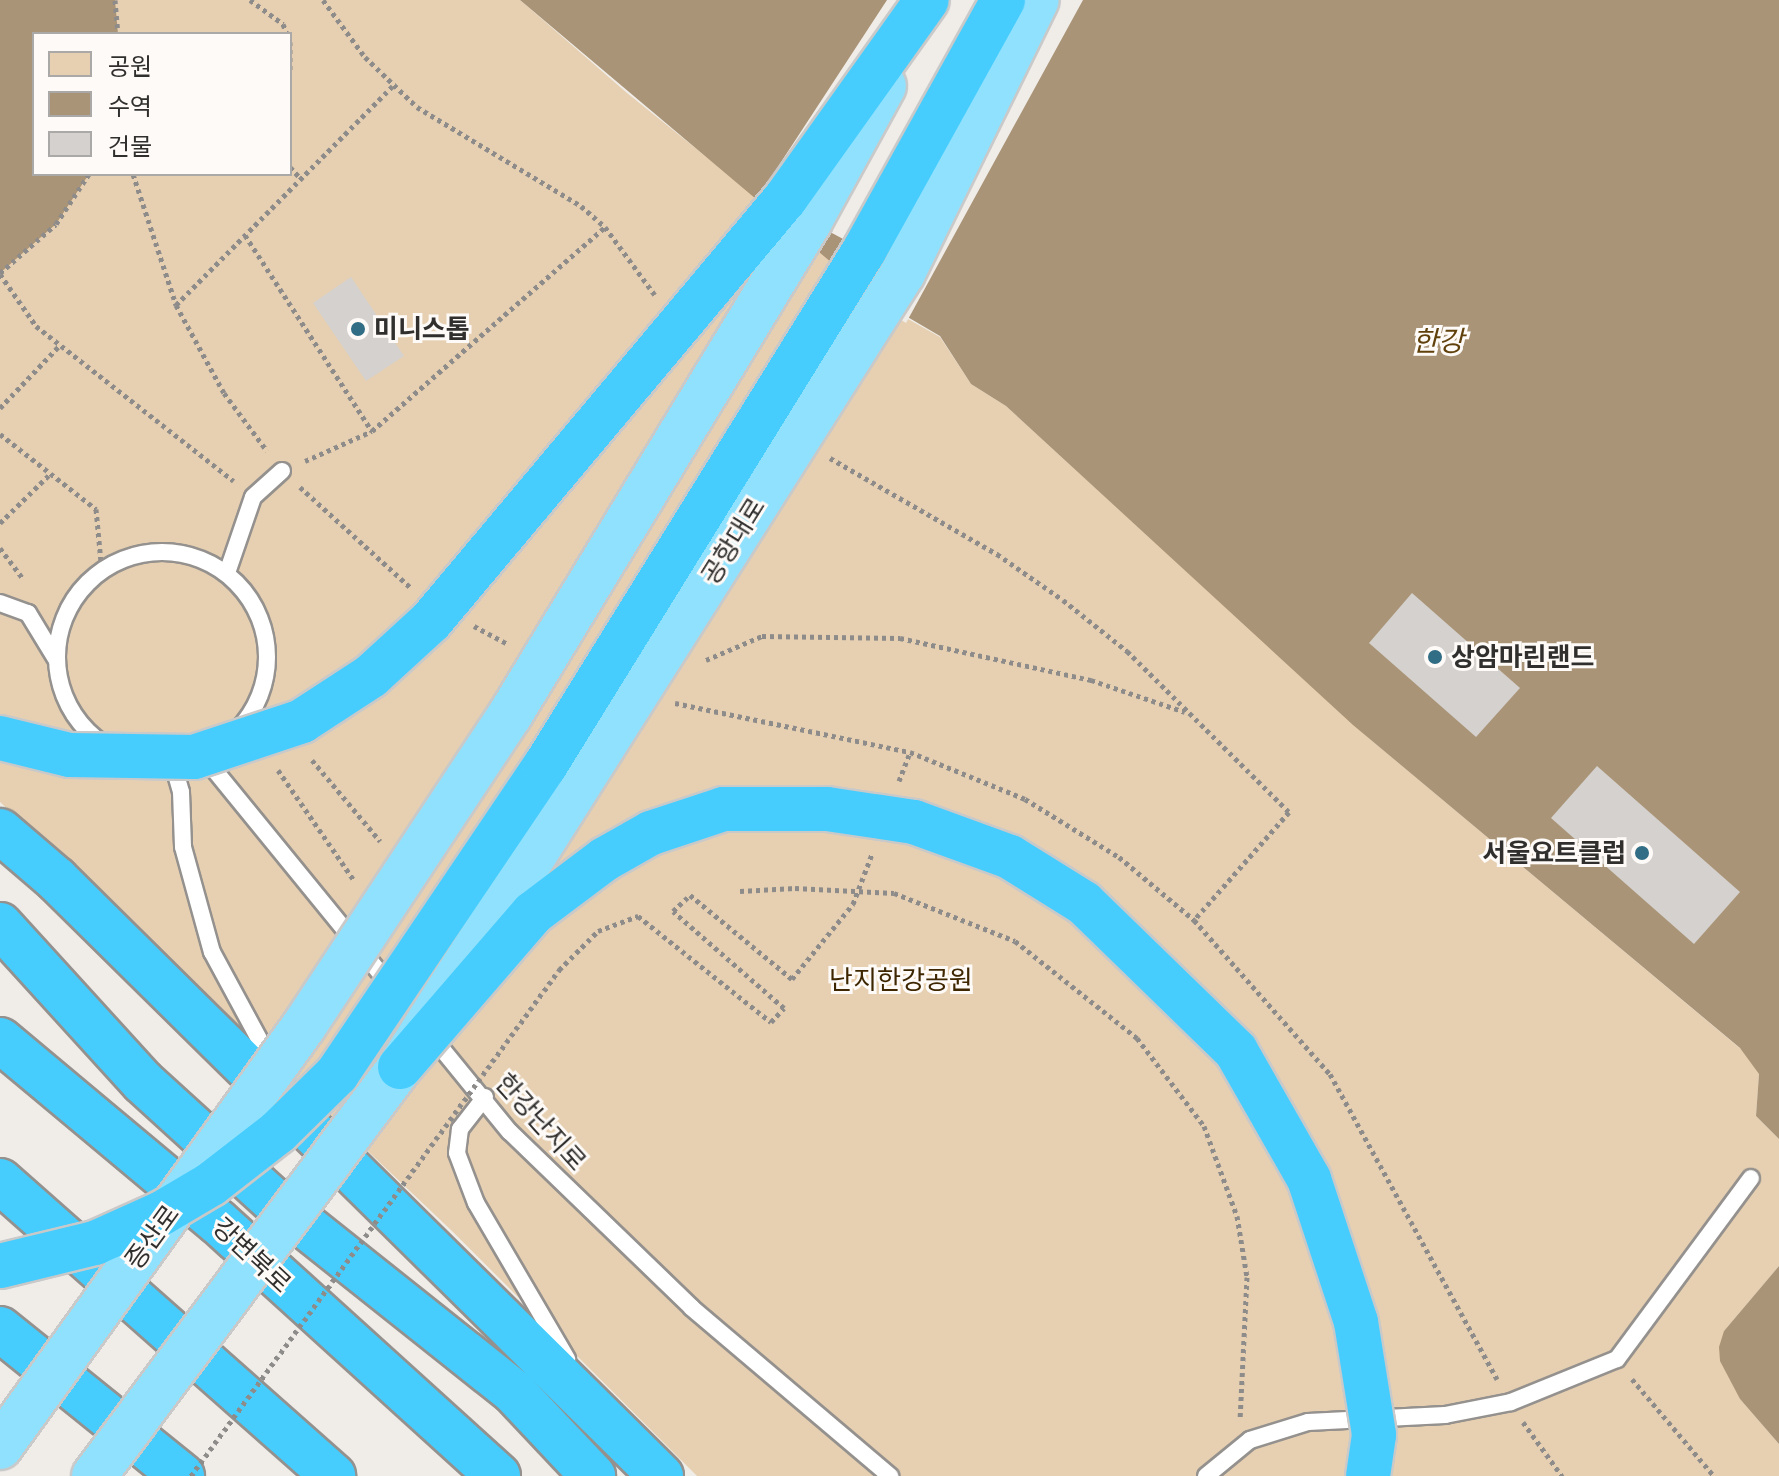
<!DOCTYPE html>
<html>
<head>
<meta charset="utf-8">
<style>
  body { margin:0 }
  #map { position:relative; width:1779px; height:1476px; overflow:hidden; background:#f0ede9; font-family:"Open Sans","Noto Sans KR",sans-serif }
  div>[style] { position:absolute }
  .green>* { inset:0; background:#e7d0b1 }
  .water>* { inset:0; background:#aa9477 }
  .pier>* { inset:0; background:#f0ede9 }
  .building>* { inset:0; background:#d4d1ce }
  .path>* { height:5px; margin-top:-2.5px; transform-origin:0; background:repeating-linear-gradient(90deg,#8e8c8a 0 4px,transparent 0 8px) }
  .roads { filter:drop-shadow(2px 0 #94918e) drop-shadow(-2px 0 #94918e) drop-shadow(0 2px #94918e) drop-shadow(0 -2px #94918e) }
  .lane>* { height:16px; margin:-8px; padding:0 8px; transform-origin:8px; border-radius:8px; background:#fff }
  .lane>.ring { margin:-8px; padding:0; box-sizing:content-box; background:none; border:16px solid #fff; border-radius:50% }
  .highway>* { height:44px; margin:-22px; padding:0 22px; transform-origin:22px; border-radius:22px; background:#46cdfd }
  .path-bridge>* { height:5px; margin-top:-2.5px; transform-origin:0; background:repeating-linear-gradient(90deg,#8e8c8a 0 4px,transparent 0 8px) }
  .bridges { filter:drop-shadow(2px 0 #c9c9c9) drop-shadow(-2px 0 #c9c9c9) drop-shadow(0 2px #c9c9c9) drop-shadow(0 -2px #c9c9c9) }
  .primary-bridge>* { height:44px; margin:-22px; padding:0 22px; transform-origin:22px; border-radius:22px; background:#90e1fe }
  .highway-bridge>* { height:44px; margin:-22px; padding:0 22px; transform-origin:22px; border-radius:22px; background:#46cdfd }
  .dots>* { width:22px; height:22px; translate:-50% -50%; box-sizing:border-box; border:4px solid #fdfaf7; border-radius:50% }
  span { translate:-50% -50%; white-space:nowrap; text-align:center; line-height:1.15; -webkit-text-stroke:6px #fdfaf7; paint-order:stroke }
  .poi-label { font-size:26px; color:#302f2e; font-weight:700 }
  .left { translate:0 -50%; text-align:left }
  .right { translate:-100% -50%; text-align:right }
  .street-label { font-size:26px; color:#302f2e }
  .park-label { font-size:26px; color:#3d2600 }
  .water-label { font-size:28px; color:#61410b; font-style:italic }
  .legend { position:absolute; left:32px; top:32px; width:260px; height:144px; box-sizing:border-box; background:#fdfaf7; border:2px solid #aba9a7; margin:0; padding:10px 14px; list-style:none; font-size:24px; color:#302f2e }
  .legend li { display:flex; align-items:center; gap:16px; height:40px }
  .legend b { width:40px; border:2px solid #aba9a7 }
</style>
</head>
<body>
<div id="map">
  <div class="green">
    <div style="clip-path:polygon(evenodd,0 0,520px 0,627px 93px,908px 319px,940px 337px,971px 384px,1006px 406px,1370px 739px,1754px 1060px,1759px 1074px,1756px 1116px,1779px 1139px,1779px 1266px,1724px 1331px,1740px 1399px,1779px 1444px,1779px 1476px,697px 1476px,453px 1232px,0 802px,0 0,34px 34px,290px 34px,290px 174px,34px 174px,34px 34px)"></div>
  </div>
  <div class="water">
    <div style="clip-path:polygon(0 0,115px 0,118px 34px,34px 34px,34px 174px,89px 174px,56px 224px,0 273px)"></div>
    <div style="clip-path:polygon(520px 0,1779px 0,1779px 1139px,1756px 1116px,1759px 1074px,1740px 1048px,1353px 725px,1006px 406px,971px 384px,940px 336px,870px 295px)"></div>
    <div style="clip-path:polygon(1779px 1266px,1779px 1444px,1740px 1399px,1720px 1361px,1719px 1347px,1724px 1331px)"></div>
  </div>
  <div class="pier">
    <div style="clip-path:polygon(887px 0,1083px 0,906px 323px,860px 293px,847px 241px,830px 232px,815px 255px,772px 220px,785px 199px,766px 185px)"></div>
  </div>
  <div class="building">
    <div style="clip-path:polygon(351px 277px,404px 356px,366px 381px,313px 303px)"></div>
    <div style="clip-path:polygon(1412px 593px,1520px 688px,1476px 737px,1369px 643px)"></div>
    <div style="clip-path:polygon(1597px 766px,1740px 892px,1694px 944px,1551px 818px)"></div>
  </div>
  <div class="path">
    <div style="left:115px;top:0;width:34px;rotate:85deg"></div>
    <div style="left:250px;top:0;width:41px;rotate:36deg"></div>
    <div style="left:283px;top:24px;width:11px;rotate:68deg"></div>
    <div style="left:323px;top:0;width:71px;rotate:53.6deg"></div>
    <div style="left:365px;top:57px;width:72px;rotate:43.9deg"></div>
    <div style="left:417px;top:107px;width:192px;rotate:31.1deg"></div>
    <div style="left:581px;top:206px;width:32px;rotate:41deg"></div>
    <div style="left:605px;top:227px;width:84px;rotate:53.7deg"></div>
    <div style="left:290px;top:42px;width:31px;rotate:90deg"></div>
    <div style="left:290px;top:167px;width:16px;rotate:47deg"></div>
    <div style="left:133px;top:174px;width:138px;rotate:71.8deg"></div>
    <div style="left:176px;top:305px;width:100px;rotate:61.4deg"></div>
    <div style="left:224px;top:393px;width:72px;rotate:53.4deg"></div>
    <div style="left:245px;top:235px;width:234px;rotate:57.1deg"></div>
    <div style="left:0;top:273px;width:74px;rotate:-41.2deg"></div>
    <div style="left:56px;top:224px;width:60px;rotate:-56.6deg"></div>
    <div style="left:0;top:274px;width:63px;rotate:55.3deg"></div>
    <div style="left:36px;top:326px;width:251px;rotate:38.1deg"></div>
    <div style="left:176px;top:305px;width:308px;rotate:-45.3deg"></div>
    <div style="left:0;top:408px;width:86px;rotate:-46.4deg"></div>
    <div style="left:0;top:434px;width:122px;rotate:38deg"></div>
    <div style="left:96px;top:509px;width:63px;rotate:84.6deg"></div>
    <div style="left:830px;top:458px;width:193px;rotate:29.9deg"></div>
    <div style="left:997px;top:554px;width:80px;rotate:34.9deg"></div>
    <div style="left:1063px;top:600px;width:82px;rotate:38.6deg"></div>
    <div style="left:1127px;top:651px;width:228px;rotate:44.8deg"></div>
    <div style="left:1289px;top:812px;width:144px;rotate:131.3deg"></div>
    <div style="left:305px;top:461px;width:73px;rotate:-24.1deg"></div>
    <div style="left:372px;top:431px;width:310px;rotate:-41.2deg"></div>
    <div style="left:300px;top:487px;width:150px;rotate:42.3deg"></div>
    <div style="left:0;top:523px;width:69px;rotate:-44.4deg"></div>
    <div style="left:0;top:548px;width:39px;rotate:53deg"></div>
    <div style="left:474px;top:626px;width:38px;rotate:28deg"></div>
    <div style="left:706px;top:660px;width:61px;rotate:-23.2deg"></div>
    <div style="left:762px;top:636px;width:138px;rotate:0.8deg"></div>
    <div style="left:900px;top:638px;width:196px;rotate:12.4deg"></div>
    <div style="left:1091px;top:680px;width:99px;rotate:18.8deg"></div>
    <div style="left:675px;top:703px;width:240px;rotate:11.8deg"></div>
    <div style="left:910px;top:752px;width:124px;rotate:22.2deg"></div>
    <div style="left:1025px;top:799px;width:110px;rotate:31.7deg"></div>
    <div style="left:1119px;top:857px;width:98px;rotate:40deg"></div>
    <div style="left:1194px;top:920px;width:205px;rotate:48.6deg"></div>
    <div style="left:1330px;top:1074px;width:348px;rotate:61.3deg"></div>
    <div style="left:312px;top:760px;width:106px;rotate:50deg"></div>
    <div style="left:278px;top:770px;width:134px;rotate:55.4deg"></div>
    <div style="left:899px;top:781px;width:31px;rotate:-69deg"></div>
    <div style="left:740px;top:891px;width:55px;rotate:-3.1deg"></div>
    <div style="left:795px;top:888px;width:99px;rotate:2.9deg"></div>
    <div style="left:894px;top:893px;width:130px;rotate:21.6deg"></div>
    <div style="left:1015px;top:941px;width:156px;rotate:38.5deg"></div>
    <div style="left:1137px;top:1038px;width:111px;rotate:52.7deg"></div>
    <div style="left:1204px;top:1126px;width:96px;rotate:69.9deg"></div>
    <div style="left:1237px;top:1216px;width:62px;rotate:80.7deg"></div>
    <div style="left:1247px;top:1277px;width:142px;rotate:92.8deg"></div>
    <div style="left:638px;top:916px;width:170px;rotate:38.6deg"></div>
    <div style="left:771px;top:1022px;width:19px;rotate:-47deg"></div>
    <div style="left:784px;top:1008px;width:147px;rotate:-138.9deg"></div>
    <div style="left:673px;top:911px;width:23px;rotate:-43deg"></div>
    <div style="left:690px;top:895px;width:132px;rotate:39.5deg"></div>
    <div style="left:792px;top:979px;width:97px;rotate:-50.9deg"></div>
    <div style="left:853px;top:904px;width:53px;rotate:-69.2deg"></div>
    <div style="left:1632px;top:1379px;width:127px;rotate:49.8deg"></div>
    <div style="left:1523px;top:1422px;width:67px;rotate:54.2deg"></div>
  </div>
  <div class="roads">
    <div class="lane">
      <div class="ring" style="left:57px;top:552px;width:194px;height:194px"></div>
      <div style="left:227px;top:573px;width:80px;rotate:-71.1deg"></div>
      <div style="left:253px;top:497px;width:39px;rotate:-42deg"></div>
      <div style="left:0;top:603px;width:30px;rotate:20deg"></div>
      <div style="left:28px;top:613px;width:54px;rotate:58.7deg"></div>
      <div style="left:203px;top:756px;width:485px;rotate:50.8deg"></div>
      <div style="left:510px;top:1132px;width:253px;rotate:44deg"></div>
      <div style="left:692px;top:1308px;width:260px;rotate:40.3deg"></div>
      <div style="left:173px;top:764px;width:29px;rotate:74deg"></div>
      <div style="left:181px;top:792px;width:55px;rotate:87.9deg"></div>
      <div style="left:183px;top:847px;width:109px;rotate:74.6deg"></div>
      <div style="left:212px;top:952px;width:126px;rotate:61.6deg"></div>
      <div style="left:485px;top:1097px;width:41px;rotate:128deg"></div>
      <div style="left:460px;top:1129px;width:24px;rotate:97deg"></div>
      <div style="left:457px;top:1153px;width:53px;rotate:69.2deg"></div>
      <div style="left:476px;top:1203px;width:181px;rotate:59.7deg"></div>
      <div style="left:1206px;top:1476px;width:57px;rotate:-39.3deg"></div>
      <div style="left:1250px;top:1440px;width:61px;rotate:-17.2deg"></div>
      <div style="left:1308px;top:1422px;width:137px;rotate:-2.9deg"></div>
      <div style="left:1445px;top:1415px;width:67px;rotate:-11.1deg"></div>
      <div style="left:1511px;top:1402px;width:114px;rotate:-22.1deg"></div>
      <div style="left:1617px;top:1359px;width:225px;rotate:-53.5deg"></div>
    </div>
    <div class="highway">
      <div style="left:0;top:831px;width:74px;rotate:40.6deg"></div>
      <div style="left:56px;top:879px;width:850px;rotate:44.62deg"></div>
      <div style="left:0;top:925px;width:212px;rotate:47.7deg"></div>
      <div style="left:143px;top:1082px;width:177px;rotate:42.3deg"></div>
      <div style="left:274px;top:1201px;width:305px;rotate:38.5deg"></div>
      <div style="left:513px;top:1391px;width:117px;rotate:46.7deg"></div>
      <div style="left:0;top:1040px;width:284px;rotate:39.9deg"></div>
      <div style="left:218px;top:1222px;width:378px;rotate:42.2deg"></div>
      <div style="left:0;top:1181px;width:445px;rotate:41.5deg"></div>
      <div style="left:0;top:1329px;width:234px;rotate:38.9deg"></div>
    </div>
  </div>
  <div class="path-bridge">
    <div style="left:191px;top:1476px;width:626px;rotate:-53.97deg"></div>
    <div style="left:559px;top:970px;width:55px;rotate:-45deg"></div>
    <div style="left:598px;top:931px;width:43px;rotate:-20.6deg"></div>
  </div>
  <div class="bridges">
    <div class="primary-bridge">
      <div style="left:0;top:1447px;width:519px;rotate:-54.17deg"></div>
      <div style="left:304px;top:1026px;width:373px;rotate:-56.5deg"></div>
      <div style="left:510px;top:715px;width:578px;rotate:-58.73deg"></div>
      <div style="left:810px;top:221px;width:154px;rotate:-61.3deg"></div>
      <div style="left:94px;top:1476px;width:511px;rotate:-53.2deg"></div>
      <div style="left:400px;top:1067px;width:940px;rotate:-57.65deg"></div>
      <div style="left:903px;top:273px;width:304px;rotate:-63.9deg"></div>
    </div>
    <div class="highway-bridge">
      <div style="left:0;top:738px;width:72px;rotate:13.7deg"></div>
      <div style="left:70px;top:755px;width:124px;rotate:0.9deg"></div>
      <div style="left:194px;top:757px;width:114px;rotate:-18.4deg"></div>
      <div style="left:302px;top:721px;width:82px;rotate:-33.1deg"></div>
      <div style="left:371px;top:676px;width:81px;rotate:-42.5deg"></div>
      <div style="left:431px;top:621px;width:551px;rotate:-50.01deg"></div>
      <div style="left:785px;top:199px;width:244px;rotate:-54.5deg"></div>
      <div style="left:400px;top:1067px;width:203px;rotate:-49.2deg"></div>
      <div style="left:533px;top:913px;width:90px;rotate:-36.9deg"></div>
      <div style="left:605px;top:859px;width:53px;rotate:-29.5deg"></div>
      <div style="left:651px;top:833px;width:76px;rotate:-18.4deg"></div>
      <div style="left:723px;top:809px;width:104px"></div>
      <div style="left:827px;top:809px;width:88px;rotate:8.5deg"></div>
      <div style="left:914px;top:822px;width:102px;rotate:20deg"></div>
      <div style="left:1010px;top:857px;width:87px;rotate:31.9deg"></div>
      <div style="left:1084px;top:903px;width:212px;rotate:44.2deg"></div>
      <div style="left:1236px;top:1051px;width:147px;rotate:60.3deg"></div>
      <div style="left:1309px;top:1179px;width:151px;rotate:71.8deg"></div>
      <div style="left:1356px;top:1322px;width:114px;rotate:80.9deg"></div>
      <div style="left:1374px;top:1435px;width:41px;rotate:98.3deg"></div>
      <div style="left:0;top:1266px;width:98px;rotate:-13.6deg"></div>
      <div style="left:95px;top:1243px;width:73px;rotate:-24.1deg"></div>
      <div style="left:162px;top:1213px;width:57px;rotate:-30.6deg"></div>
      <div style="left:211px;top:1184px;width:85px;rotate:-37.8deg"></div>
      <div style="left:278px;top:1132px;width:83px;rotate:-44.5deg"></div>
      <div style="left:337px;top:1074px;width:372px;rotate:-56deg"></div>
      <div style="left:545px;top:766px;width:606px;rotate:-58.23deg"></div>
      <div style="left:864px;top:251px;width:287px;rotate:-61deg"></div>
    </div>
  </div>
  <div class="dots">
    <div style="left:358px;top:329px;background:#316d84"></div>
    <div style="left:1435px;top:657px;background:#316d84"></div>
    <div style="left:1642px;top:853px;background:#316d84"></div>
  </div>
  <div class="poi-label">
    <span class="left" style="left:374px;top:329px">미니스톱</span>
    <span class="left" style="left:1451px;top:657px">상암마린랜드</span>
    <span class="right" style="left:1626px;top:853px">서울요트클럽</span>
  </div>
  <div class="street-label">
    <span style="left:733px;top:541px;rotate:-58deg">공항대로</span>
    <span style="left:541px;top:1122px;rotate:48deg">한강난지로</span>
    <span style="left:152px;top:1237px;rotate:-54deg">증산로</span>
    <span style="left:252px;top:1255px;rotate:43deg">강변북로</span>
  </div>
  <div class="park-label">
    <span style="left:901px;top:980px">난지한강공원</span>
  </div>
  <div class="water-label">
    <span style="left:1438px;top:340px">한강</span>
  </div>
  <ul class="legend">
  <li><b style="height:22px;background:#e7d0b1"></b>공원</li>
  <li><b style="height:22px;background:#aa9477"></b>수역</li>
  <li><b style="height:22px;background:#d4d1ce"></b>건물</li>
  </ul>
</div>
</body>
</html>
